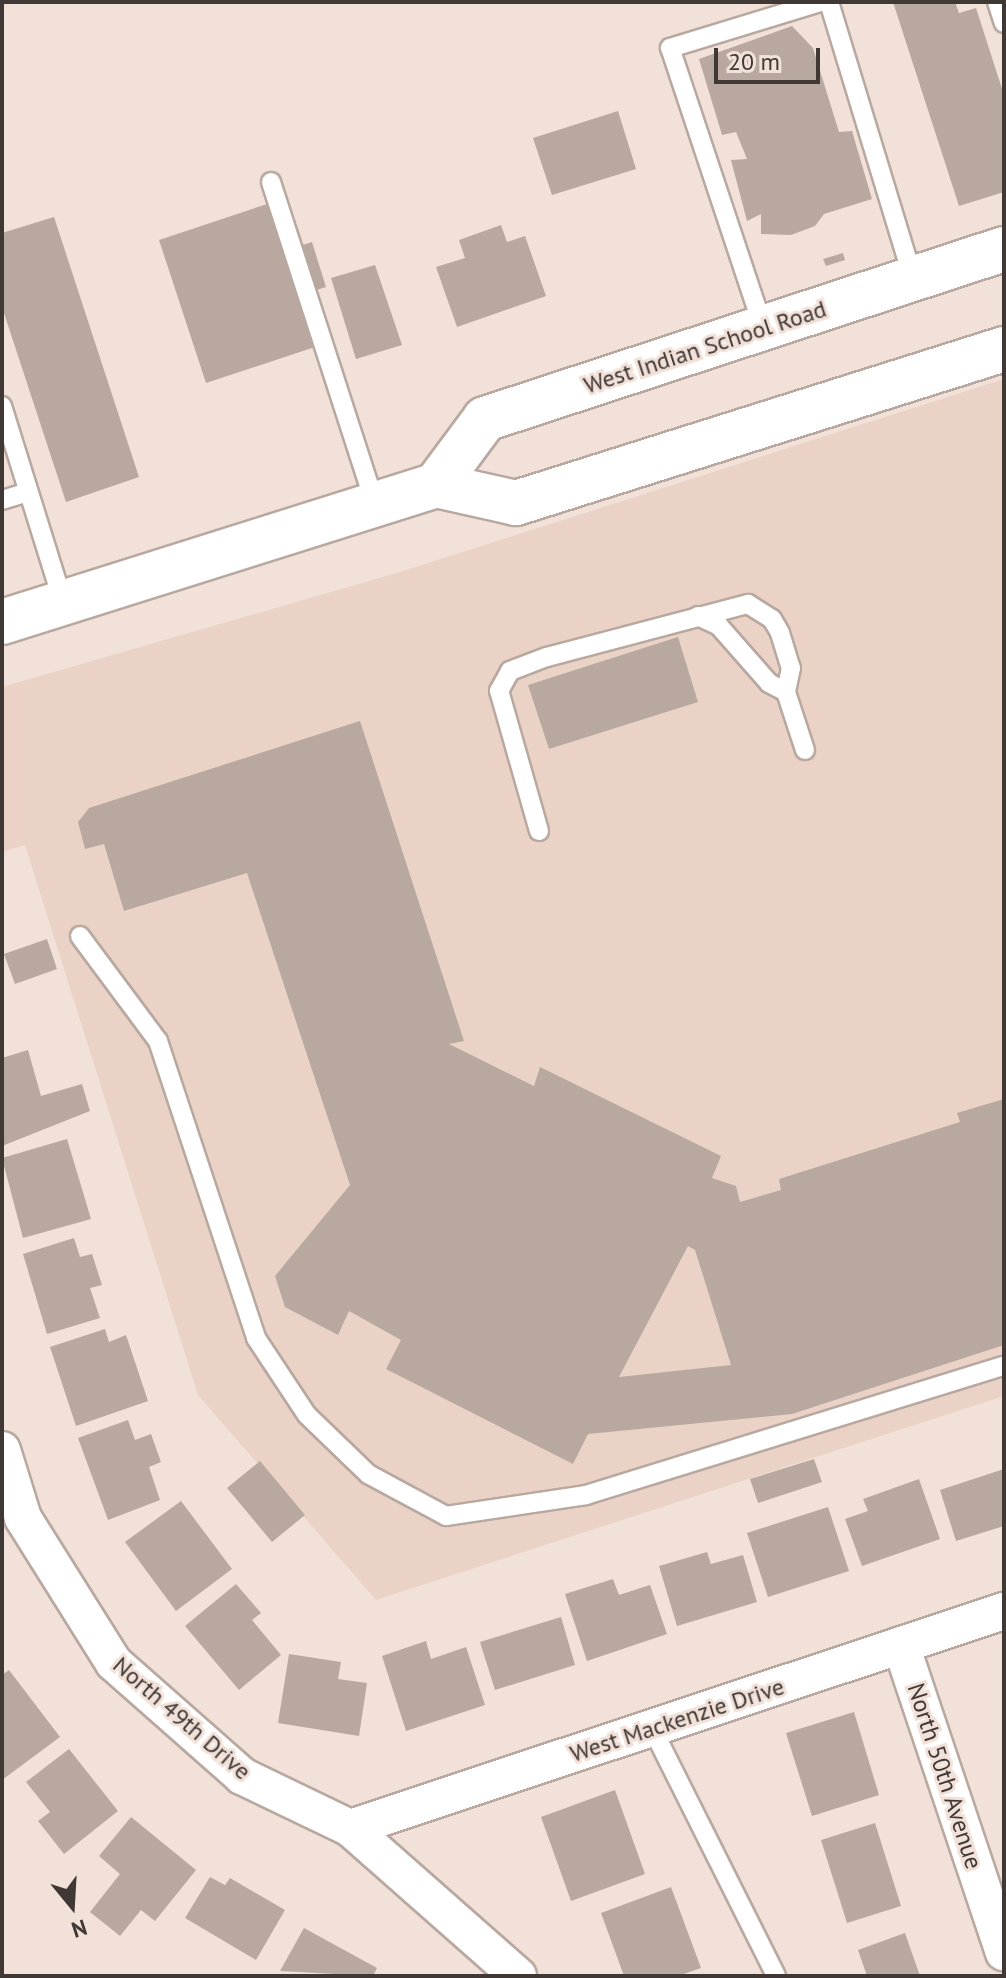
<!DOCTYPE html>
<html>
<head>
<meta charset="utf-8">
<style>
  body { margin:0 }
  #map { position:relative; width:1006px; height:1978px; overflow:hidden; background:#f2e1d8; font-family:"PT Sans",sans-serif }
  div>[style] { position:absolute }
  .built>* { inset:0; background:#ead3c6 }
  .building>* { inset:0; background:#b8a8a0 }
  .roads { filter:drop-shadow(2px 0 #b8a8a0) drop-shadow(-2px 0 #b8a8a0) drop-shadow(0 2px #b8a8a0) drop-shadow(0 -2px #b8a8a0) }
  .lane>* { height:18px; margin:-9px; padding:0 9px; transform-origin:9px; border-radius:9px; background:#fff }
  .street>* { height:36px; margin:-18px; padding:0 18px; transform-origin:18px; border-radius:18px; background:#fff }
  .secondary>* { height:44px; margin:-22px; padding:0 22px; transform-origin:22px; border-radius:22px; background:#fff }
  span { translate:-50% -50%; white-space:nowrap; text-align:center; line-height:1.15; -webkit-text-stroke:6px #f2e1d8; paint-order:stroke }
  .street-label { font-size:24px; color:#3f3835 }
  .frame { position:absolute; inset:0; border:4px solid #3f3835; pointer-events:none }
  .north { position:absolute; left:32px; top:1866px; width:80px; height:80px; -webkit-text-stroke:6px #f2e1d8; paint-order:stroke; rotate:162deg; font-size:22px; font-weight:700; line-height:32px; text-align:center; color:#3f3835 }
  .north::after { content:''; display:block; margin:auto; width:28px; height:36px; background:#3f3835; clip-path:polygon(50% 0,100% 100%,50% 72%,0 100%) }
  .scale { position:absolute; left:714px; top:48px; width:106px; height:36px; box-sizing:border-box; border:4px solid #3f3835; border-top:0; padding-left:10px; font-size:24px; line-height:28px; white-space:nowrap; color:#3f3835; -webkit-text-stroke:6px #f2e1d8; paint-order:stroke }
</style>
</head>
<body>
<div id="map">
  <div class="built">
    <div style="clip-path:polygon(1004px 379px,1004px 1396px,376px 1600px,198px 1395px,25px 845px,2px 852px,2px 687px,400px 572px)"></div>
  </div>
  <div class="building">
    <div style="clip-path:polygon(893px 2px,955px 2px,959px 13px,976px 8px,1004px 95px,1004px 192px,959px 206px)"></div>
    <div style="clip-path:polygon(792px 26px,813px 48px,839px 132px,852px 131px,872px 199px,824px 214px,815px 226px,791px 235px,761px 234px,761px 214px,747px 221px,731px 160px,747px 159px,736px 132px,722px 135px,699px 59px)"></div>
    <div style="clip-path:polygon(618px 111px,636px 169px,552px 195px,533px 138px)"></div>
    <div style="clip-path:polygon(267px 204px,283px 251px,312px 242px,326px 287px,297px 296px,315px 347px,206px 383px,159px 240px)"></div>
    <div style="clip-path:polygon(54px 217px,139px 477px,66px 502px,2px 307px,2px 233px)"></div>
    <div style="clip-path:polygon(501px 225px,507px 242px,525px 236px,546px 296px,457px 327px,436px 267px,465px 258px,459px 240px)"></div>
    <div style="clip-path:polygon(843px 253px,845px 260px,826px 266px,823px 259px)"></div>
    <div style="clip-path:polygon(375px 265px,402px 345px,356px 359px,331px 278px)"></div>
    <div style="clip-path:polygon(678px 637px,698px 702px,549px 749px,528px 685px)"></div>
    <div style="clip-path:polygon(evenodd,360px 721px,464px 1041px,449px 1044px,534px 1086px,540px 1067px,721px 1156px,712px 1178px,736px 1186px,740px 1202px,781px 1190px,779px 1179px,960px 1122px,957px 1113px,1004px 1099px,1004px 1345px,792px 1414px,588px 1434px,573px 1464px,386px 1369px,401px 1340px,349px 1311px,338px 1335px,285px 1307px,275px 1276px,350px 1185px,247px 873px,124px 911px,104px 844px,85px 849px,78px 822px,89px 808px,360px 721px,688px 1246px,695px 1250px,731px 1365px,619px 1377px,688px 1246px)"></div>
    <div style="clip-path:polygon(47px 939px,57px 969px,15px 984px,4px 954px)"></div>
    <div style="clip-path:polygon(28px 1050px,41px 1096px,82px 1084px,90px 1111px,2px 1146px,2px 1058px)"></div>
    <div style="clip-path:polygon(67px 1139px,91px 1219px,23px 1238px,2px 1158px)"></div>
    <div style="clip-path:polygon(74px 1238px,80px 1257px,92px 1254px,102px 1285px,90px 1288px,100px 1318px,47px 1334px,23px 1254px)"></div>
    <div style="clip-path:polygon(105px 1329px,109px 1342px,126px 1335px,148px 1401px,76px 1426px,50px 1347px)"></div>
    <div style="clip-path:polygon(128px 1420px,135px 1440px,151px 1434px,161px 1462px,149px 1467px,160px 1500px,108px 1520px,78px 1438px)"></div>
    <div style="clip-path:polygon(814px 1459px,822px 1482px,758px 1503px,750px 1479px)"></div>
    <div style="clip-path:polygon(260px 1461px,305px 1515px,272px 1542px,227px 1488px)"></div>
    <div style="clip-path:polygon(1004px 1469px,1004px 1526px,956px 1541px,940px 1490px)"></div>
    <div style="clip-path:polygon(919px 1479px,940px 1539px,862px 1566px,845px 1519px,868px 1511px,863px 1499px)"></div>
    <div style="clip-path:polygon(181px 1501px,232px 1569px,176px 1611px,125px 1542px)"></div>
    <div style="clip-path:polygon(828px 1507px,849px 1571px,768px 1597px,747px 1533px)"></div>
    <div style="clip-path:polygon(707px 1552px,711px 1564px,743px 1555px,757px 1602px,677px 1626px,659px 1566px)"></div>
    <div style="clip-path:polygon(613px 1579px,619px 1595px,650px 1585px,667px 1634px,587px 1661px,565px 1594px)"></div>
    <div style="clip-path:polygon(236px 1584px,261px 1613px,252px 1620px,281px 1655px,239px 1690px,185px 1626px)"></div>
    <div style="clip-path:polygon(561px 1617px,575px 1665px,495px 1690px,480px 1642px)"></div>
    <div style="clip-path:polygon(426px 1641px,431px 1659px,466px 1647px,485px 1705px,406px 1731px,382px 1656px)"></div>
    <div style="clip-path:polygon(289px 1654px,341px 1662px,338px 1679px,367px 1683px,359px 1736px,278px 1723px)"></div>
    <div style="clip-path:polygon(9px 1670px,60px 1737px,2px 1780px,2px 1675px)"></div>
    <div style="clip-path:polygon(854px 1712px,879px 1795px,812px 1816px,786px 1733px)"></div>
    <div style="clip-path:polygon(69px 1749px,118px 1811px,64px 1854px,38px 1821px,50px 1812px,26px 1782px)"></div>
    <div style="clip-path:polygon(615px 1790px,645px 1874px,571px 1901px,541px 1817px)"></div>
    <div style="clip-path:polygon(131px 1817px,196px 1870px,155px 1921px,141px 1910px,120px 1936px,90px 1912px,120px 1874px,99px 1856px)"></div>
    <div style="clip-path:polygon(875px 1823px,901px 1906px,847px 1923px,821px 1840px)"></div>
    <div style="clip-path:polygon(210px 1877px,225px 1885px,230px 1878px,285px 1910px,256px 1960px,185px 1918px)"></div>
    <div style="clip-path:polygon(671px 1887px,701px 1968px,678px 1976px,624px 1976px,601px 1913px)"></div>
    <div style="clip-path:polygon(304px 1928px,377px 1968px,373px 1976px,280px 1971px)"></div>
    <div style="clip-path:polygon(905px 1933px,920px 1976px,867px 1976px,858px 1950px)"></div>
  </div>
  <div class="roads">
    <div class="lane">
      <div style="left:829px;top:2px;width:289px;rotate:73.1deg"></div>
      <div style="left:997px;top:2px;width:22px;rotate:72deg"></div>
      <div style="left:271px;top:182px;width:338px;rotate:72.1deg"></div>
      <div style="left:763px;top:327px;width:294px;rotate:-108.4deg"></div>
      <div style="left:670px;top:48px;width:157px;rotate:-17deg"></div>
      <div style="left:2px;top:406px;width:205px;rotate:72.7deg"></div>
      <div style="left:2px;top:500px;width:27px;rotate:-17deg"></div>
      <div style="left:698px;top:616px;width:23px;rotate:25deg"></div>
      <div style="left:719px;top:626px;width:76px;rotate:48.7deg"></div>
      <div style="left:769px;top:683px;width:19px;rotate:28deg"></div>
      <div style="left:539px;top:831px;width:146px;rotate:-105.9deg"></div>
      <div style="left:499px;top:691px;width:23px;rotate:-61deg"></div>
      <div style="left:510px;top:671px;width:40px;rotate:-21deg"></div>
      <div style="left:547px;top:657px;width:208px;rotate:-14.8deg"></div>
      <div style="left:748px;top:604px;width:28px;rotate:32deg"></div>
      <div style="left:772px;top:619px;width:16px;rotate:60deg"></div>
      <div style="left:780px;top:633px;width:37px;rotate:73deg"></div>
      <div style="left:791px;top:668px;width:25px;rotate:102deg"></div>
      <div style="left:786px;top:692px;width:61px;rotate:71.9deg"></div>
      <div style="left:80px;top:936px;width:131px;rotate:53.4deg"></div>
      <div style="left:158px;top:1041px;width:313px;rotate:71.7deg"></div>
      <div style="left:256px;top:1338px;width:92px;rotate:56.5deg"></div>
      <div style="left:307px;top:1415px;width:85px;rotate:44deg"></div>
      <div style="left:368px;top:1474px;width:89px;rotate:28.3deg"></div>
      <div style="left:446px;top:1516px;width:142px;rotate:-8.5deg"></div>
      <div style="left:586px;top:1495px;width:437px;rotate:-17.2deg"></div>
      <div style="left:652px;top:1728px;width:277px;rotate:63.4deg"></div>
    </div>
    <div class="street">
      <div style="left:2px;top:1450px;width:71px;rotate:72.8deg"></div>
      <div style="left:23px;top:1518px;width:171px;rotate:57.9deg"></div>
      <div style="left:114px;top:1663px;width:171px;rotate:41.4deg"></div>
      <div style="left:242px;top:1776px;width:120px;rotate:25.7deg"></div>
      <div style="left:350px;top:1828px;width:224px;rotate:41.4deg"></div>
      <div style="left:901px;top:1645px;width:324px;rotate:71.5deg"></div>
      <div style="left:350px;top:1828px;width:689px;rotate:-18.36deg"></div>
    </div>
    <div class="secondary">
      <div style="left:436px;top:485px;width:82px;rotate:-53.4deg"></div>
      <div style="left:485px;top:419px;width:546px;rotate:-18.14deg"></div>
      <div style="left:2px;top:622px;width:455px;rotate:-17.5deg"></div>
      <div style="left:436px;top:485px;width:82px;rotate:12.7deg"></div>
      <div style="left:516px;top:503px;width:512px;rotate:-17.51deg"></div>
    </div>
  </div>
  <div class="street-label">
    <span style="left:705px;top:347px;rotate:-18deg">West Indian School Road</span>
    <span style="left:182px;top:1718px;rotate:41deg">North 49th Drive</span>
    <span style="left:677px;top:1720px;rotate:-18deg">West Mackenzie Drive</span>
    <span style="left:945px;top:1776px;rotate:72deg">North 50th Avenue</span>
  </div>
  <div class="frame"></div>
  <div class="north">N</div>
  <div class="scale">20 m</div>
</div>
</body>
</html>
